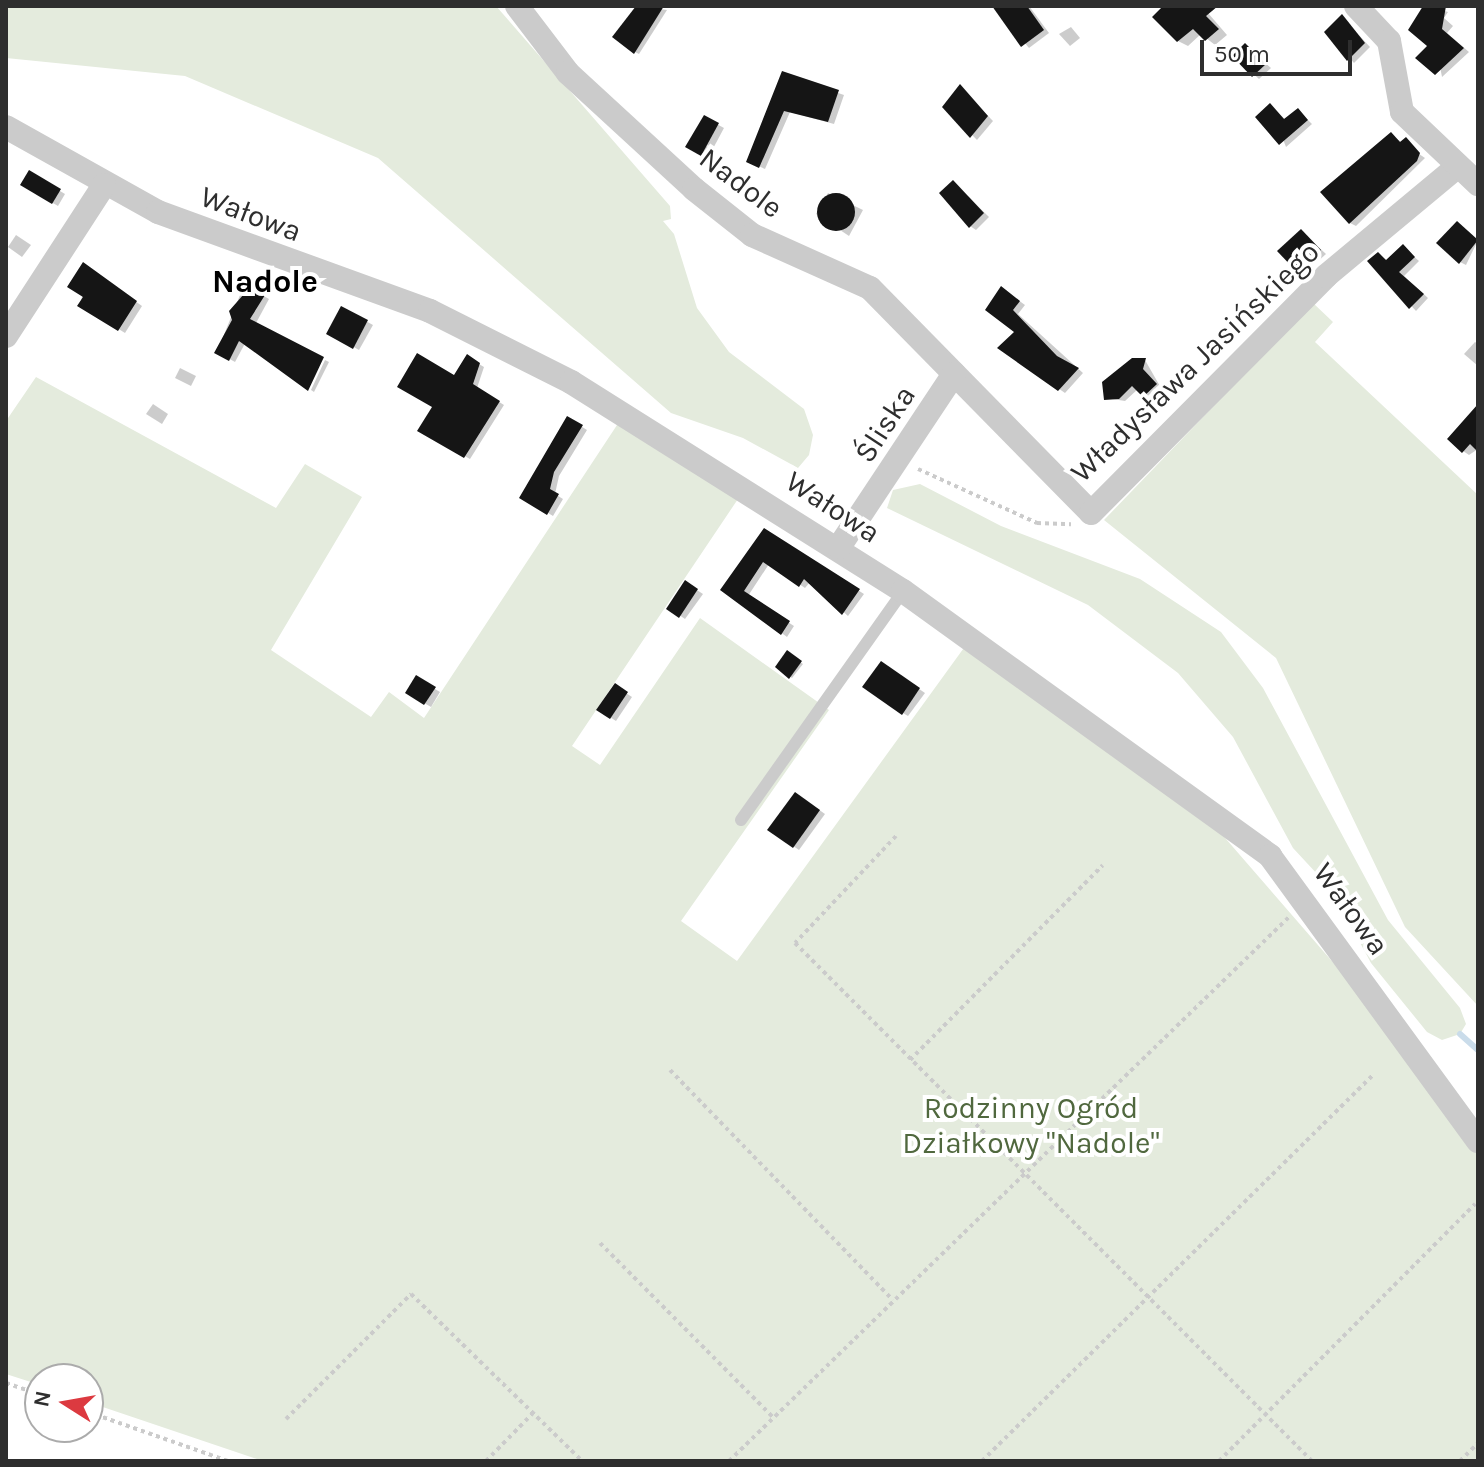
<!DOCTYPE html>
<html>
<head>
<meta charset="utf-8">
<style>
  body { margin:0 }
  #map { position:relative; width:1484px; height:1467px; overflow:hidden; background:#fff; font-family:Karla,sans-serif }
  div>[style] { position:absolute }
  .green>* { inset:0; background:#e4ebdd }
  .shadow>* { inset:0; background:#0003 }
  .stream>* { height:6px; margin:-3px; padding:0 3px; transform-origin:3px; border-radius:3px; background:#cadcea }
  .building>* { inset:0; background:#151515 }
  .round { border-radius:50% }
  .path>* { height:4px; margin-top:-2px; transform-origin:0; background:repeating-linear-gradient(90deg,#cbcbcb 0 4px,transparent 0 8px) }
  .lane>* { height:12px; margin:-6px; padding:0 6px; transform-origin:6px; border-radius:6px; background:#cbcbcb }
  .street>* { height:24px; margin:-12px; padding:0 12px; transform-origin:12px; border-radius:12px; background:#cbcbcb }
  span { translate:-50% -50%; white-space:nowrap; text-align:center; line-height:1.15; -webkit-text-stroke:8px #fff; paint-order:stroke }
  .street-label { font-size:30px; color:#2e2e2e }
  .park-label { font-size:30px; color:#50683e }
  .neighbourhood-label { font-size:32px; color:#000; font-weight:700 }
  .frame { position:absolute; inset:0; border:8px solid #2e2e2e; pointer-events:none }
  .north { position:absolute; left:24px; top:1363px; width:80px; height:80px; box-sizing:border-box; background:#fff; border:2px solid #ababab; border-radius:50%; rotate:281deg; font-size:22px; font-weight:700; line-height:32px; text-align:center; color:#2e2e2e }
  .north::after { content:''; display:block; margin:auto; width:28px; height:36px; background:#dc3a40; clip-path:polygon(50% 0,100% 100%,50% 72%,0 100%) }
  .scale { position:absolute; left:1200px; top:40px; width:152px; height:36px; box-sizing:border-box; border:4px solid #2e2e2e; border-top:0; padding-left:10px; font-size:24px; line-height:28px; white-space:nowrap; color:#2e2e2e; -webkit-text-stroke:6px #fff; paint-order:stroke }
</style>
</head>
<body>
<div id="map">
  <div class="green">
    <div style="clip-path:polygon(6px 6px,496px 6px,670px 206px,671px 219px,663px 221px,674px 234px,697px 308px,729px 352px,804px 409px,813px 435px,809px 455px,798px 468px,743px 438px,671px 413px,378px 158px,185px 76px,6px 58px)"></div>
    <div style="clip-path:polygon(1313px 303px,1333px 322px,1315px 342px,1478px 495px,1478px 1006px,1405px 927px,1276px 658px,1104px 520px)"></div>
    <div style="clip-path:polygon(36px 377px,276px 508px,305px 464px,362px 497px,271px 650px,371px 717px,389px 692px,424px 718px,619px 422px,740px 496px,572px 746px,600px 765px,700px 618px,829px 710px,681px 921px,737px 961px,966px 645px,1213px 824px,1363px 997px,1478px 1155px,1478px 1461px,263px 1461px,88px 1402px,88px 1379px,40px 1379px,40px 1385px,6px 1374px,6px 421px)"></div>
    <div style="clip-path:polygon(920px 484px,1001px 526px,1140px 579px,1221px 632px,1263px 688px,1388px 920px,1460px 1008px,1466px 1024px,1460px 1034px,1442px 1040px,1427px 1032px,1371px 963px,1331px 889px,1293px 848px,1233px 737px,1178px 673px,1088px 605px,887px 508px,893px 490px)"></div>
  </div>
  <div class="shadow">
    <div style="clip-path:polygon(639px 6px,667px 10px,639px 54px,635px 52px)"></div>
    <div style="clip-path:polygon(994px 6px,1029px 6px,1049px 33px,1029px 48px)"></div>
    <div style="clip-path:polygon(1166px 6px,1202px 6px,1227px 35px,1215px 45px,1201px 34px,1188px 46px,1178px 41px)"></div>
    <div style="clip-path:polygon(1428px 6px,1448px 12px,1444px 18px,1453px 26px,1447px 33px,1469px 52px,1442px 77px)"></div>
    <div style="clip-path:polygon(1342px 17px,1370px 47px,1354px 63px,1327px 32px)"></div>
    <div style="clip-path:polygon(1071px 27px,1080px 38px,1070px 46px,1059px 34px)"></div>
    <div style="clip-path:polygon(1245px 45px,1271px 68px,1259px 79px,1234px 56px)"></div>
    <div style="clip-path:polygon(783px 74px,844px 95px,834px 124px,790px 112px,765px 169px,754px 164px)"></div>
    <div style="clip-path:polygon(960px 87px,993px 121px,977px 140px,945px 107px)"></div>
    <div style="clip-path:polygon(1270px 106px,1286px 120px,1298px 110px,1312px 124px,1286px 147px)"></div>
    <div style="clip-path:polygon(704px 117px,724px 128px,708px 158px,688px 146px)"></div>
    <div style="clip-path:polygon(1391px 135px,1425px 158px,1356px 226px,1350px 223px)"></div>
    <div style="clip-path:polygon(30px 173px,65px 194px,58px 206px,22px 185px)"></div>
    <div style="clip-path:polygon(953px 182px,989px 217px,976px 230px,970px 226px)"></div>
    <div style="clip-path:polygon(828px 193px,863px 210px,849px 236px,816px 214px)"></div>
    <div style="clip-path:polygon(1463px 227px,1478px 240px,1466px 265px,1460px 262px)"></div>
    <div style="clip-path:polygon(1301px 231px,1326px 254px,1304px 274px,1280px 251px)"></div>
    <div style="clip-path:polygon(16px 235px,31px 245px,22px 257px,8px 247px)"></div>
    <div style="clip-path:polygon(1403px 247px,1419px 261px,1404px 276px,1428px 298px,1416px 311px,1370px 261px,1378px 255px,1388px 261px)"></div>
    <div style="clip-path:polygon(89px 268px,142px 306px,125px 333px,80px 305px)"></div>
    <div style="clip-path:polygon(251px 289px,269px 299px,235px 362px,217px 352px,240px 295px)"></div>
    <div style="clip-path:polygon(1007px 292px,1025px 305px,1018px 314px,1083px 373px,1065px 393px,1000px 348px,1017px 332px)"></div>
    <div style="clip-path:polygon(342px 308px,373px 325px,359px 350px,329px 333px)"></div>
    <div style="clip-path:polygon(1475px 342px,1478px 344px,1478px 366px,1464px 354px)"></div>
    <div style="clip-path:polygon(467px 357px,484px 367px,477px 388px,504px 405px,470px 459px,420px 431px)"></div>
    <div style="clip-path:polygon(325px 360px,329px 362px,314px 392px,311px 390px)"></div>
    <div style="clip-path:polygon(1145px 360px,1161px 388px,1150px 399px,1138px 389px,1125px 401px,1106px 398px)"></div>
    <div style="clip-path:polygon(180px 368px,196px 376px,191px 386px,175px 378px)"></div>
    <div style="clip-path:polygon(153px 404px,168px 414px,162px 424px,146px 414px)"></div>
    <div style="clip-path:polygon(568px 418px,587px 430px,559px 476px,555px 494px,563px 499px,553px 516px,522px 497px)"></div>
    <div style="clip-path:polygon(1478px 420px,1478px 449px,1469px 455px,1463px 451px)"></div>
    <div style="clip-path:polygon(765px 531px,864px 594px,848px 616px,810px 582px,805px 588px,769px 564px,748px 596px,794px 626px,787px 637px,723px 589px)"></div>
    <div style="clip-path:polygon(686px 583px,703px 594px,685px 619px,669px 608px)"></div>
    <div style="clip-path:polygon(787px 653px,803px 664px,792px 678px,777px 667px)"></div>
    <div style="clip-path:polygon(887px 667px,925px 693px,908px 716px,903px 713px)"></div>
    <div style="clip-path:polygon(417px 678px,440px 692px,431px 707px,407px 693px)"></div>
    <div style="clip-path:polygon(615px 686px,632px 697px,616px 721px,599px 710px)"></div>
    <div style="clip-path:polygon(801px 797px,825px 814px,799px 850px,770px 830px)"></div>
  </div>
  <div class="stream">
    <div style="left:1460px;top:1034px;width:24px;rotate:42deg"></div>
  </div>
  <div class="building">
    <div style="clip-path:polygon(636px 6px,664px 6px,634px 54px,612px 37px)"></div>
    <div style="clip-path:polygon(992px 6px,1027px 6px,1044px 30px,1021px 47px)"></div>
    <div style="clip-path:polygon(1163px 6px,1218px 6px,1206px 16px,1219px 29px,1205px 41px,1193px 29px,1177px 42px,1152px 17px)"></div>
    <div style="clip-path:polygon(1423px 6px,1446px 6px,1442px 29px,1464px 48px,1435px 75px,1415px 58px,1427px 46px,1408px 30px)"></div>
    <div style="clip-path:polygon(1342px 14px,1365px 43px,1347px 61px,1324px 32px)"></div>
    <div style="clip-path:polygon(1245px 43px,1266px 64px,1252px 77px,1232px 56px)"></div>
    <div style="clip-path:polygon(782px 71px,839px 90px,828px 122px,784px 111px,759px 168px,746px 162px)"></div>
    <div style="clip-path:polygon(960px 84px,988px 116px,970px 138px,942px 107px)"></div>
    <div style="clip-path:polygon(1270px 103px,1284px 119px,1298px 108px,1308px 120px,1279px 145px,1255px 117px)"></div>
    <div style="clip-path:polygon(704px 115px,719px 123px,701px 156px,685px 147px)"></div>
    <div style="clip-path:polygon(1391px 132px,1400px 142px,1406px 137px,1420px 153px,1417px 161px,1349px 224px,1320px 192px)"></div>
    <div style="clip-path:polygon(29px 170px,61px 189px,52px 204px,20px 185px)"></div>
    <div style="clip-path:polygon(953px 180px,984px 213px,969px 228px,939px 193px)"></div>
    <div class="round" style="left:817px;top:193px;width:38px;height:38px"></div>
    <div style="clip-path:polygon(1457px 221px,1478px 240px,1459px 264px,1436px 243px)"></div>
    <div style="clip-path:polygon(1301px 229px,1321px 250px,1297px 272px,1277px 251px)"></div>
    <div style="clip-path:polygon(1403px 244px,1415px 257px,1399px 272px,1424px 294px,1409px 309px,1367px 261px,1378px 252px,1386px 260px)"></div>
    <div style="clip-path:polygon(83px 262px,137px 301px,118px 331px,77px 306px,83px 297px,67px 287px)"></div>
    <div style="clip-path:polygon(251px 286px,265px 295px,250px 319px,324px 357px,308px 391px,239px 341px,229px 361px,214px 353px,232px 320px,229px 311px)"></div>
    <div style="clip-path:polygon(1001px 286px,1020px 301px,1013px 310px,1057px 356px,1079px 368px,1058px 391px,997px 348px,1014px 332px,985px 310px)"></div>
    <div style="clip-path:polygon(341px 306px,368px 320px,353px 349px,326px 334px)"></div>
    <div style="clip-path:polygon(417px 353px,454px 375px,467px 354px,480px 363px,473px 384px,500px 401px,464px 458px,417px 431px,432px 407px,397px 387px)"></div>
    <div style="clip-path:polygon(1132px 358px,1146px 358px,1143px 369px,1157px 384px,1143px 397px,1132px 386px,1119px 399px,1104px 400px,1102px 382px)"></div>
    <div style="clip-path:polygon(1478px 404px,1478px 452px,1470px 444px,1462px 453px,1447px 439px)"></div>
    <div style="clip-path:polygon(567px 416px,583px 425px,554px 472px,550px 489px,559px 494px,547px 515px,519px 498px)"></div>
    <div style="clip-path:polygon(764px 528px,860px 589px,842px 615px,804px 579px,799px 587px,763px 562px,744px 591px,790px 621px,781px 635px,720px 590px)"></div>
    <div style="clip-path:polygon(685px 580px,698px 589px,679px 618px,666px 609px)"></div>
    <div style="clip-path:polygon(787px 650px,802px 661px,789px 679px,775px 667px)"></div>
    <div style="clip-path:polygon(881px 661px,920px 688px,902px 715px,862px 687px)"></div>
    <div style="clip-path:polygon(416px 675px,436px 687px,424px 705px,405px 693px)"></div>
    <div style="clip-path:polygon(615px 683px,628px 692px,610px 719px,596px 710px)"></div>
    <div style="clip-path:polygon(795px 792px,820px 810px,793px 848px,767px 830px)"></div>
  </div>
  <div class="path">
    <div style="left:918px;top:469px;width:131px;rotate:24.4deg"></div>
    <div style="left:1037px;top:523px;width:34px;rotate:2deg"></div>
    <div style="left:896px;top:836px;width:147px;rotate:133.3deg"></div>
    <div style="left:795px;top:943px;width:732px;rotate:45.06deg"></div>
    <div style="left:910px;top:1060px;width:274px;rotate:-45.3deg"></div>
    <div style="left:670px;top:1070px;width:320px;rotate:45.9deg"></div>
    <div style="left:600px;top:1243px;width:245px;rotate:45.2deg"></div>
    <div style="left:6px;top:1383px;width:36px;rotate:19deg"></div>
    <div style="left:88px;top:1412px;width:148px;rotate:19.3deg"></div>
    <div style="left:286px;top:1419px;width:177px;rotate:-45deg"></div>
    <div style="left:411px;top:1294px;width:239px;rotate:44.3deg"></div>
    <div style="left:486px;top:1461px;width:66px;rotate:-45.6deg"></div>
    <div style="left:729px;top:1461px;width:782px;rotate:-44.17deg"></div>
    <div style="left:982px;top:1461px;width:548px;rotate:-44.63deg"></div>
    <div style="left:1219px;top:1461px;width:363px;rotate:-45.1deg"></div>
    <div style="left:1460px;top:1461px;width:25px;rotate:-45deg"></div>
  </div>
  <div class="lane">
    <div style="left:741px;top:820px;width:281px;rotate:-54.7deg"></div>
  </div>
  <div class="street">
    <div style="left:517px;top:6px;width:84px;rotate:52.7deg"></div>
    <div style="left:568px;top:73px;width:171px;rotate:42.6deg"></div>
    <div style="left:694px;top:189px;width:74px;rotate:38.4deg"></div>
    <div style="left:752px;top:235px;width:129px;rotate:24.2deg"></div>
    <div style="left:870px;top:288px;width:315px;rotate:45.5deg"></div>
    <div style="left:1091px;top:513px;width:334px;rotate:-45.2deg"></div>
    <div style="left:1326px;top:276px;width:170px;rotate:-39.8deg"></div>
    <div style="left:1356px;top:6px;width:48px;rotate:46.7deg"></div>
    <div style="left:1389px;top:41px;width:72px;rotate:79.6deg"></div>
    <div style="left:1402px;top:112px;width:105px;rotate:43.5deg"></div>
    <div style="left:6px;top:127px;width:174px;rotate:29.2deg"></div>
    <div style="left:158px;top:212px;width:289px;rotate:20deg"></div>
    <div style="left:430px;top:311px;width:158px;rotate:26.7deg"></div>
    <div style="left:571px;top:382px;width:392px;rotate:32.2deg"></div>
    <div style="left:903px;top:591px;width:453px;rotate:35.8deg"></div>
    <div style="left:1270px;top:856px;width:353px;rotate:53.9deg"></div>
    <div style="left:6px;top:336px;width:180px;rotate:-57deg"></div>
    <div style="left:839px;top:547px;width:208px;rotate:-56.4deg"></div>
  </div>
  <div class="street-label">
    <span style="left:741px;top:183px;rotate:37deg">Nadole</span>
    <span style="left:251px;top:214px;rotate:21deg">Wałowa</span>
    <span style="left:1195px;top:362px;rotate:-44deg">Władysława Jasińskiego</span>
    <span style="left:885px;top:424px;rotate:-57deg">Śliska</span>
    <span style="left:833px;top:507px;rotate:33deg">Wałowa</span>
    <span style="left:1351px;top:909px;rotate:54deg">Wałowa</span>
  </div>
  <div class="park-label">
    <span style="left:1031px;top:1125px">Rodzinny Ogród<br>Działkowy "Nadole"</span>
  </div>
  <div class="neighbourhood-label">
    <span style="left:265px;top:282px">Nadole</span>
  </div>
  <div class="frame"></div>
  <div class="north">N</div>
  <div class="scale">50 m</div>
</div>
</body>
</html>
